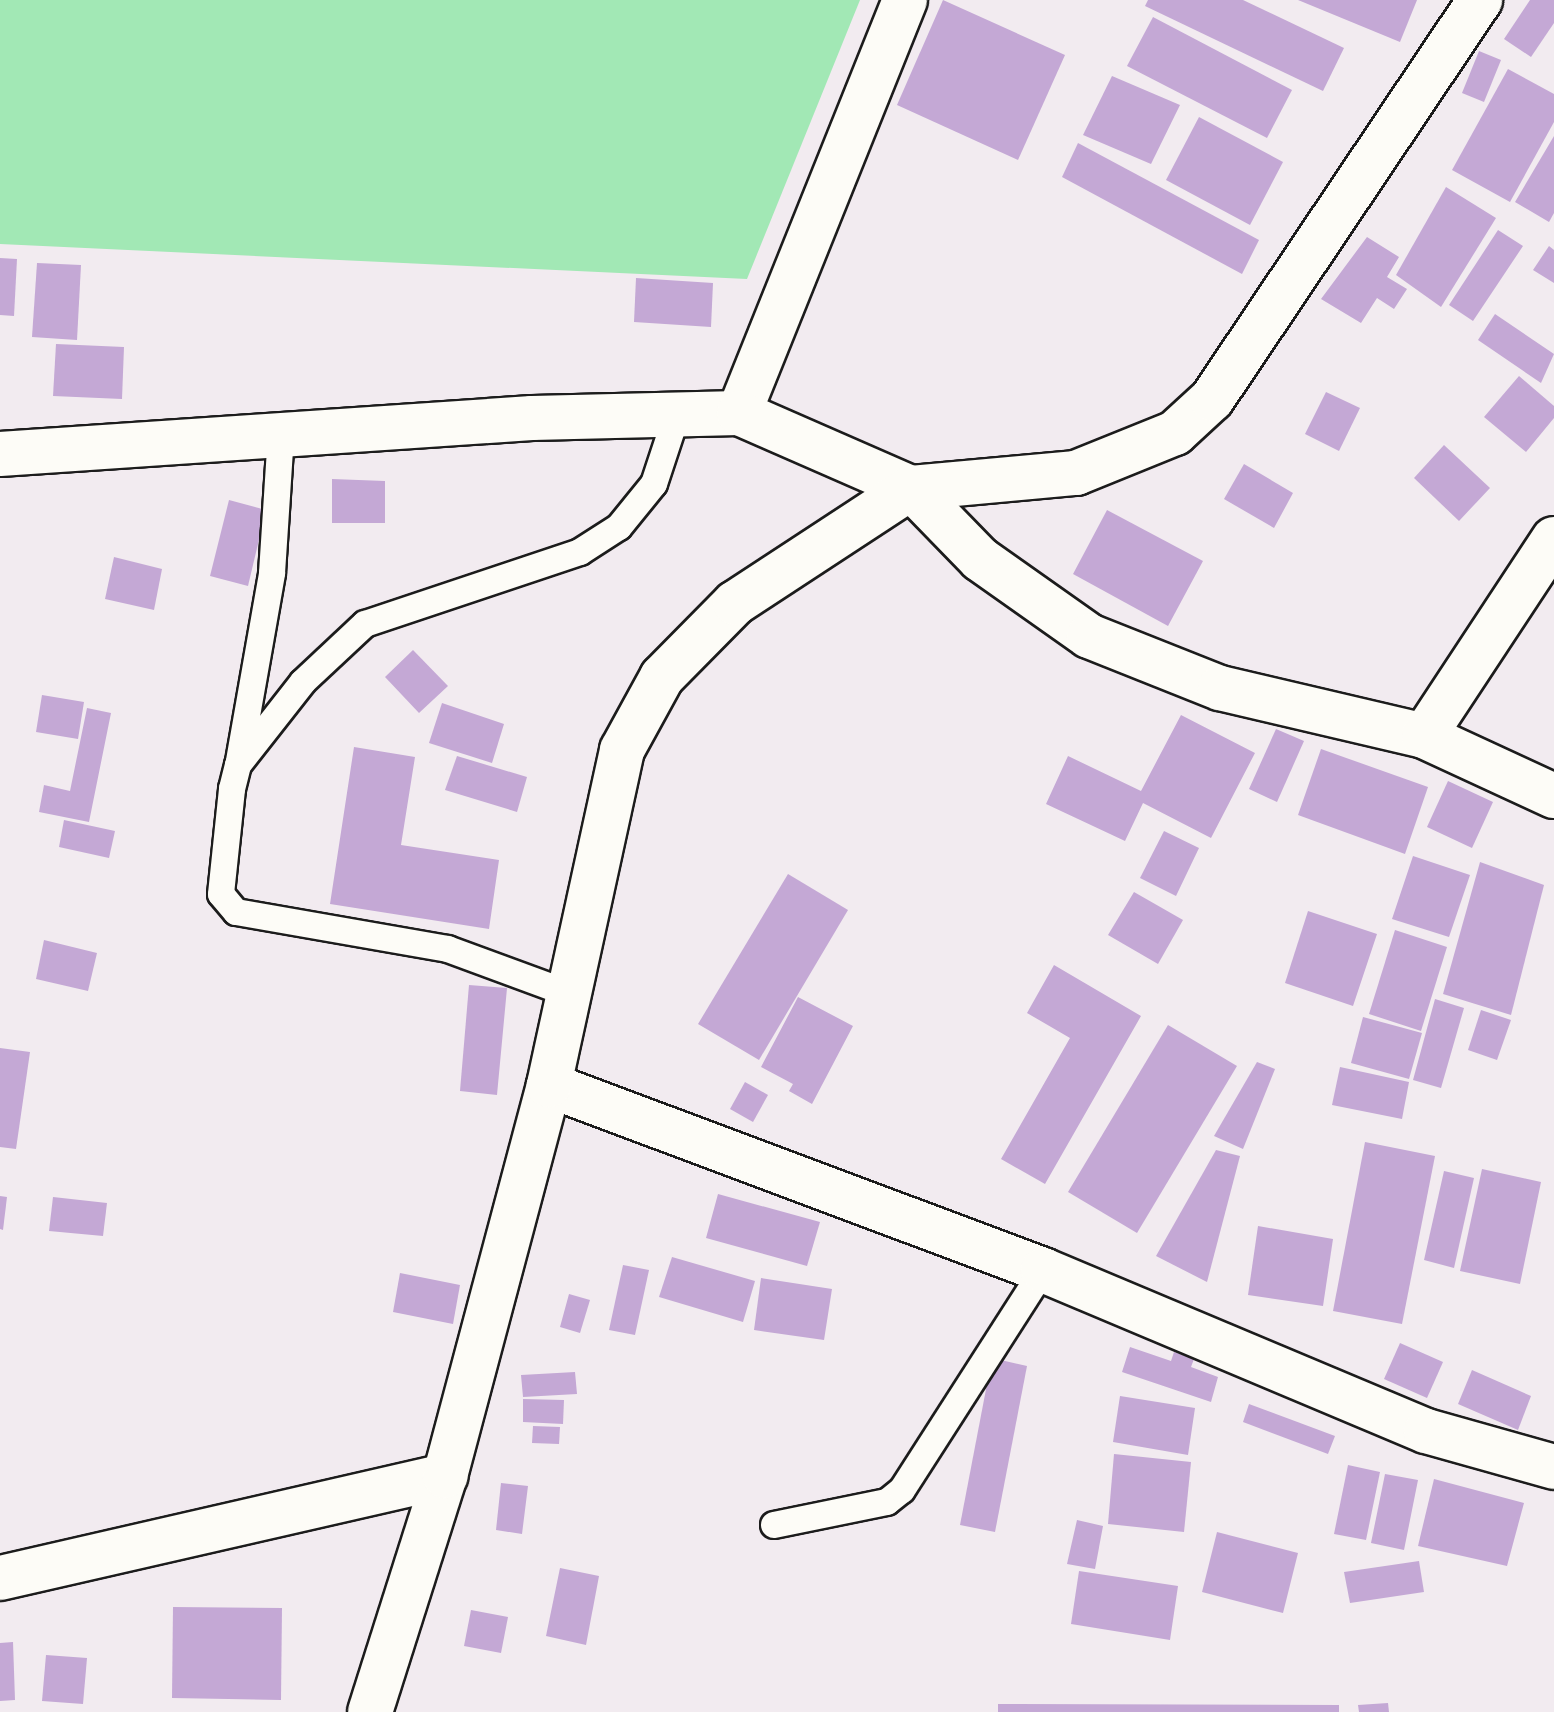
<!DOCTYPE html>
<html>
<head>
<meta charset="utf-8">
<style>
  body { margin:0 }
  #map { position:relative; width:1554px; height:1712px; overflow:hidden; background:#f2ebf0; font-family:"Gochi Hand",sans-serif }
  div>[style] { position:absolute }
  .green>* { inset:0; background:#a2e8b5 }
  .building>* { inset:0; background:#c4a8d5 }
  .roads { filter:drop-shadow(2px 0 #1c1c1c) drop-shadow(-2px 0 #1c1c1c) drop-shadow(0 2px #1c1c1c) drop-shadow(0 -2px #1c1c1c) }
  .lane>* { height:26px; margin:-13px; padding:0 13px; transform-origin:13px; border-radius:13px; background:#fdfcf7 }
  .street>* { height:44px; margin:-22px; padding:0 22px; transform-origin:22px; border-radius:22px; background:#fdfcf7 }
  span { translate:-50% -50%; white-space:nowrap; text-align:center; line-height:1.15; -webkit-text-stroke:6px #fdfcf7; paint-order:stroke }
</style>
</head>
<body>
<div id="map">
  <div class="green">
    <div style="clip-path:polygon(0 0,860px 0,747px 279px,0 244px)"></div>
  </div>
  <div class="building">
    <div style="clip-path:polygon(943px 0,1065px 55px,1018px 160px,897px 105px)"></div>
    <div style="clip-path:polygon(1148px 0,1243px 0,1344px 48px,1323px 91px,1145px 6px)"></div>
    <div style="clip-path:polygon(1298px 0,1417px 0,1400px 42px)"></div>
    <div style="clip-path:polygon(1530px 0,1554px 0,1554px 23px,1531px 57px,1504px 39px)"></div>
    <div style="clip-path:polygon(1153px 17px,1292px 90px,1267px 138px,1127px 66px)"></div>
    <div style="clip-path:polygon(1479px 51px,1501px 60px,1484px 102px,1462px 93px)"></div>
    <div style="clip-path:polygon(1508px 69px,1554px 94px,1554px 122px,1510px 202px,1452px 170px)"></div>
    <div style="clip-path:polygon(1112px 76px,1180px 105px,1151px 164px,1083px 135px)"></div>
    <div style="clip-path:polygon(1199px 117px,1283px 162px,1250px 225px,1166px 180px)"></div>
    <div style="clip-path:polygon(1554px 136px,1554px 213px,1549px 222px,1515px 202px)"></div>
    <div style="clip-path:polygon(1078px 143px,1259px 240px,1242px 274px,1062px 177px)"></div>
    <div style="clip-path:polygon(1446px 187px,1496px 218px,1441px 307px,1396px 275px)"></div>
    <div style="clip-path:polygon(1498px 230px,1523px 246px,1473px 321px,1449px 305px)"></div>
    <div style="clip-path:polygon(1367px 237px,1399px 257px,1387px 277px,1407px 289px,1394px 309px,1377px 298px,1361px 323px,1321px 299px)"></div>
    <div style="clip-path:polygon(1549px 246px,1554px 250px,1554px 283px,1533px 270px)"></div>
    <div style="clip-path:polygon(0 258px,17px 259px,14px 316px,0 315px)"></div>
    <div style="clip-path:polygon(37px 263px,81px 265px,77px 340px,32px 337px)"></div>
    <div style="clip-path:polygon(636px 278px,713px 283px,711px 327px,634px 322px)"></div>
    <div style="clip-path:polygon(1495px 314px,1554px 354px,1541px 383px,1478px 340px)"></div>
    <div style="clip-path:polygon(56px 344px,124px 347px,122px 399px,53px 396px)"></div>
    <div style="clip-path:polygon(1519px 376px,1554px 406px,1554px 418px,1526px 452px,1484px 417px)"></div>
    <div style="clip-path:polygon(1326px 392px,1360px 408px,1339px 451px,1305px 434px)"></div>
    <div style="clip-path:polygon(1444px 445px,1490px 488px,1459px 521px,1414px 478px)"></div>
    <div style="clip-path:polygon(1244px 464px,1293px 493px,1274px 528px,1224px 499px)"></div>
    <div style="clip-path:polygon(332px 479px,385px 481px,385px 523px,332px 523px)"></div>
    <div style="clip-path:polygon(229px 500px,266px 510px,248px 586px,210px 576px)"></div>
    <div style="clip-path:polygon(1107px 510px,1203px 561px,1168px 626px,1073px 574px)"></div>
    <div style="clip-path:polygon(114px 557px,162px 569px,154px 610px,105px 599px)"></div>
    <div style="clip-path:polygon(413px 650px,448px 686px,419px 713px,385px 677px)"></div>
    <div style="clip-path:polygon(42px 695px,84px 702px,78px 739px,36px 732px)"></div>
    <div style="clip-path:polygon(442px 703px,504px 724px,492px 763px,429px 743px)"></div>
    <div style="clip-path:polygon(87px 708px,111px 713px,89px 822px,39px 812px,44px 785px,70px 791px)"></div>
    <div style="clip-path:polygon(1181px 715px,1255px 753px,1211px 838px,1143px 803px,1125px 841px,1046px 804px,1068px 756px,1141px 791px)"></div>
    <div style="clip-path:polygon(1276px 729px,1304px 741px,1277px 802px,1249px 789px)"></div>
    <div style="clip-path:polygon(354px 747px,415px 757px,401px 845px,499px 860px,489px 929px,330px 904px)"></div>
    <div style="clip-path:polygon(1321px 749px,1428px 787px,1405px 854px,1298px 815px)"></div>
    <div style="clip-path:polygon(457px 756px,527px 777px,517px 812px,445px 790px)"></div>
    <div style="clip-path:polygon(1448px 781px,1493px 802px,1472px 848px,1427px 827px)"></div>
    <div style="clip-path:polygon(64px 820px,115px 831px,109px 858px,59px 847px)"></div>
    <div style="clip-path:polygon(1164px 831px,1199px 848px,1176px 896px,1140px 878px)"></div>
    <div style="clip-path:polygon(1413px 856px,1470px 875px,1449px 937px,1392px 919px)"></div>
    <div style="clip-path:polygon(1480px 862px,1544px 885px,1511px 1015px,1443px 994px)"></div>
    <div style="clip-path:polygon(788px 874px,848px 910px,759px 1060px,698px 1024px)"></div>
    <div style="clip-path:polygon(1134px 892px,1183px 920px,1158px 964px,1108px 935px)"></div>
    <div style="clip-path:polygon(1308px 911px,1377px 934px,1353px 1006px,1285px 983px)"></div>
    <div style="clip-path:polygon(1395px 930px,1447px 947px,1421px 1031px,1369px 1014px)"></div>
    <div style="clip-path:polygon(44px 940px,97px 953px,88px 991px,36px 979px)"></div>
    <div style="clip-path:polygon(1054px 965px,1141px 1016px,1045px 1184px,1001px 1159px,1070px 1038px,1027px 1013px)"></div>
    <div style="clip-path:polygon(469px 985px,507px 988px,497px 1095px,460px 1091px)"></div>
    <div style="clip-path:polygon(798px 997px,853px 1026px,812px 1104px,789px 1091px,793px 1084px,761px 1067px)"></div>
    <div style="clip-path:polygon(1435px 999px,1464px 1008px,1441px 1088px,1413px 1080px)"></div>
    <div style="clip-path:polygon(1481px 1010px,1511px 1020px,1497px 1060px,1468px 1050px)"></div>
    <div style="clip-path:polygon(1363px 1017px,1422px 1033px,1409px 1079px,1351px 1063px)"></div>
    <div style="clip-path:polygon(1168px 1025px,1237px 1066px,1137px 1233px,1068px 1192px)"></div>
    <div style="clip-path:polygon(0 1048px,30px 1052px,16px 1149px,0 1147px)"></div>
    <div style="clip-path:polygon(1257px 1062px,1275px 1069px,1243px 1149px,1214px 1136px)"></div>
    <div style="clip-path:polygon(1340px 1067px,1409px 1082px,1402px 1119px,1332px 1105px)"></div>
    <div style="clip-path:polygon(745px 1082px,768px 1095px,753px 1122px,730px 1109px)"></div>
    <div style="clip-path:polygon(1365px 1142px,1435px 1156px,1402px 1324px,1333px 1311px)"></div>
    <div style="clip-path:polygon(1216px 1150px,1240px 1156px,1207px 1282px,1156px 1256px)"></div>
    <div style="clip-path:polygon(1482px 1169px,1541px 1182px,1520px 1284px,1460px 1271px)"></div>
    <div style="clip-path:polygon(1444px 1171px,1474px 1178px,1454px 1268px,1424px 1260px)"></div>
    <div style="clip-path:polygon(718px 1194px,820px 1222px,807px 1266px,706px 1238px)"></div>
    <div style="clip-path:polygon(0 1196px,7px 1197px,3px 1230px,0 1229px)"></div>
    <div style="clip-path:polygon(53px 1197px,107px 1203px,103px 1236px,49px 1231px)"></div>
    <div style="clip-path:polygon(1258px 1226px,1333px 1239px,1323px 1306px,1248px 1295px)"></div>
    <div style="clip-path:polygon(672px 1257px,755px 1281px,743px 1322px,659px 1297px)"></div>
    <div style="clip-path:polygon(623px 1265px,649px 1270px,635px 1335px,609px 1330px)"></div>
    <div style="clip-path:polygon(400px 1273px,460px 1285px,453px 1324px,393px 1312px)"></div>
    <div style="clip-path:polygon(761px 1278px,832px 1289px,824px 1340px,754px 1330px)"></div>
    <div style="clip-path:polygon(569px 1294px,590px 1300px,580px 1333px,560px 1327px)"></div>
    <div style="clip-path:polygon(1400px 1343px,1443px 1362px,1427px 1398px,1384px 1379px)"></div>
    <div style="clip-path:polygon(1130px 1347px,1171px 1361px,1174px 1352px,1194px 1359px,1191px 1367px,1218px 1377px,1211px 1402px,1122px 1372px)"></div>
    <div style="clip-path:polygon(992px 1358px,1027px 1366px,995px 1532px,960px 1525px)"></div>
    <div style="clip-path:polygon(1472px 1370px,1531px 1396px,1518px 1430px,1458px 1404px)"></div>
    <div style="clip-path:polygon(575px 1372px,577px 1394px,523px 1397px,521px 1375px)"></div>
    <div style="clip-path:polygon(1120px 1396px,1195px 1408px,1188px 1455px,1113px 1442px)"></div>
    <div style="clip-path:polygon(523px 1399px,564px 1400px,563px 1424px,523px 1422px)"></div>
    <div style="clip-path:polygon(1249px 1404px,1335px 1436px,1328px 1454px,1243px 1422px)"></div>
    <div style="clip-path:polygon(533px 1426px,560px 1427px,559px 1444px,532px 1443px)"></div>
    <div style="clip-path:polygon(1114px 1454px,1191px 1462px,1184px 1532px,1108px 1524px)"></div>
    <div style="clip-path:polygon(1348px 1465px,1380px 1472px,1366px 1540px,1334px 1534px)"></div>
    <div style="clip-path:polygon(1385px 1474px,1418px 1480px,1404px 1550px,1371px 1543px)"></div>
    <div style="clip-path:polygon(1434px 1479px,1524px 1503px,1507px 1566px,1418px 1546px)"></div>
    <div style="clip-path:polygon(501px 1483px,528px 1486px,522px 1534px,496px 1530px)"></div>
    <div style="clip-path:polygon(1077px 1520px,1103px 1526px,1095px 1569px,1067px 1564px)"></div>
    <div style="clip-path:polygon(1217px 1532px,1298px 1553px,1283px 1613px,1202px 1592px)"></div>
    <div style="clip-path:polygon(1419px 1561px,1424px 1592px,1350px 1603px,1344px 1572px)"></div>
    <div style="clip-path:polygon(560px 1568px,599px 1576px,586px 1645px,546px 1636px)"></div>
    <div style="clip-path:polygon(1079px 1571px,1178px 1586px,1170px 1640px,1071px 1624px)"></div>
    <div style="clip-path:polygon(173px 1607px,282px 1608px,281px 1700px,172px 1698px)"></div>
    <div style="clip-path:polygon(471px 1610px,508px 1617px,501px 1653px,464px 1646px)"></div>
    <div style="clip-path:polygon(13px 1642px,15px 1700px,0 1701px,0 1643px)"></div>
    <div style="clip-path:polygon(46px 1655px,87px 1658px,83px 1704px,42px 1701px)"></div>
    <div style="clip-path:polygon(1388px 1703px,1389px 1712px,1359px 1712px,1358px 1705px)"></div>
    <div style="clip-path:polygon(998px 1704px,1339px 1705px,1339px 1712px,998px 1712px)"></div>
  </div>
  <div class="roads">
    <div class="lane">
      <div style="left:239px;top:761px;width:191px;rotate:-80deg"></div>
      <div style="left:272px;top:573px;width:140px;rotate:-86.3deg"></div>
      <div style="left:570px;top:994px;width:130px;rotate:-159.8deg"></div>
      <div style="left:448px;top:949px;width:215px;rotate:-170.1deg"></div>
      <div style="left:236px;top:912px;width:23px;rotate:-130deg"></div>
      <div style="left:221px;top:894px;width:106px;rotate:-84deg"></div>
      <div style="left:232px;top:789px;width:25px;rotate:-76deg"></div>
      <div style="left:238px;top:765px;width:105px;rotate:-51.9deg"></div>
      <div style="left:303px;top:682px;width:85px;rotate:-43.1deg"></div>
      <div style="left:365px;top:624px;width:227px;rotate:-18.5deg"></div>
      <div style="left:580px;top:552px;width:46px;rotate:-32.7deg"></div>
      <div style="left:619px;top:527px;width:55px;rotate:-50.9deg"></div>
      <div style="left:654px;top:484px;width:74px;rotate:-71.8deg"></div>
      <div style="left:774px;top:1525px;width:115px;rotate:-11.5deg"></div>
      <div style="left:887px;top:1502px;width:19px;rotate:-39deg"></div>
      <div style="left:902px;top:1490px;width:261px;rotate:-57.3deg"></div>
    </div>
    <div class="street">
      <div style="left:739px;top:413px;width:445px;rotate:-68.1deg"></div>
      <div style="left:0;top:454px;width:533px;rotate:-3.87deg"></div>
      <div style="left:532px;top:418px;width:207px;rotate:-1.4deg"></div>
      <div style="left:739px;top:413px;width:188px;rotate:23.6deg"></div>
      <div style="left:911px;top:488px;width:99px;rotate:45.8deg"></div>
      <div style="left:980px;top:559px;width:133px;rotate:35.2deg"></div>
      <div style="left:1089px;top:636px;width:141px;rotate:21.7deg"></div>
      <div style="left:1220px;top:688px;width:210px;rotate:13.2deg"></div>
      <div style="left:1424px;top:736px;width:143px;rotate:24.8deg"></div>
      <div style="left:1424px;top:736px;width:236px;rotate:-56.6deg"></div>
      <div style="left:549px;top:1085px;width:528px;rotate:20.53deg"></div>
      <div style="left:1043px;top:1270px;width:415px;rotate:22.8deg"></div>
      <div style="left:1426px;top:1431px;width:133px;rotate:15.7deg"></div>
      <div style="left:0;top:1578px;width:457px;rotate:-12.9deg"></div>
      <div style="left:370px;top:1712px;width:248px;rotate:-72.4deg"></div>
      <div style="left:445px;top:1476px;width:405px;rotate:-75.1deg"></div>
      <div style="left:549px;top:1085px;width:343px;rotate:-77.7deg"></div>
      <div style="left:622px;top:750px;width:83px;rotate:-61.3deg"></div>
      <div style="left:662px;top:677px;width:104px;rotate:-45.4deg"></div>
      <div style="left:735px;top:603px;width:210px;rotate:-33.2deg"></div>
      <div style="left:911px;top:488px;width:166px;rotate:-5.2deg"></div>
      <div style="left:1076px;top:473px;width:107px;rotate:-22deg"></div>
      <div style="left:1175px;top:433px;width:50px;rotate:-42.6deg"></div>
      <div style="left:1212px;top:399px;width:481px;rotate:-56.1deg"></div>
    </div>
  </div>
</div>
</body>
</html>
